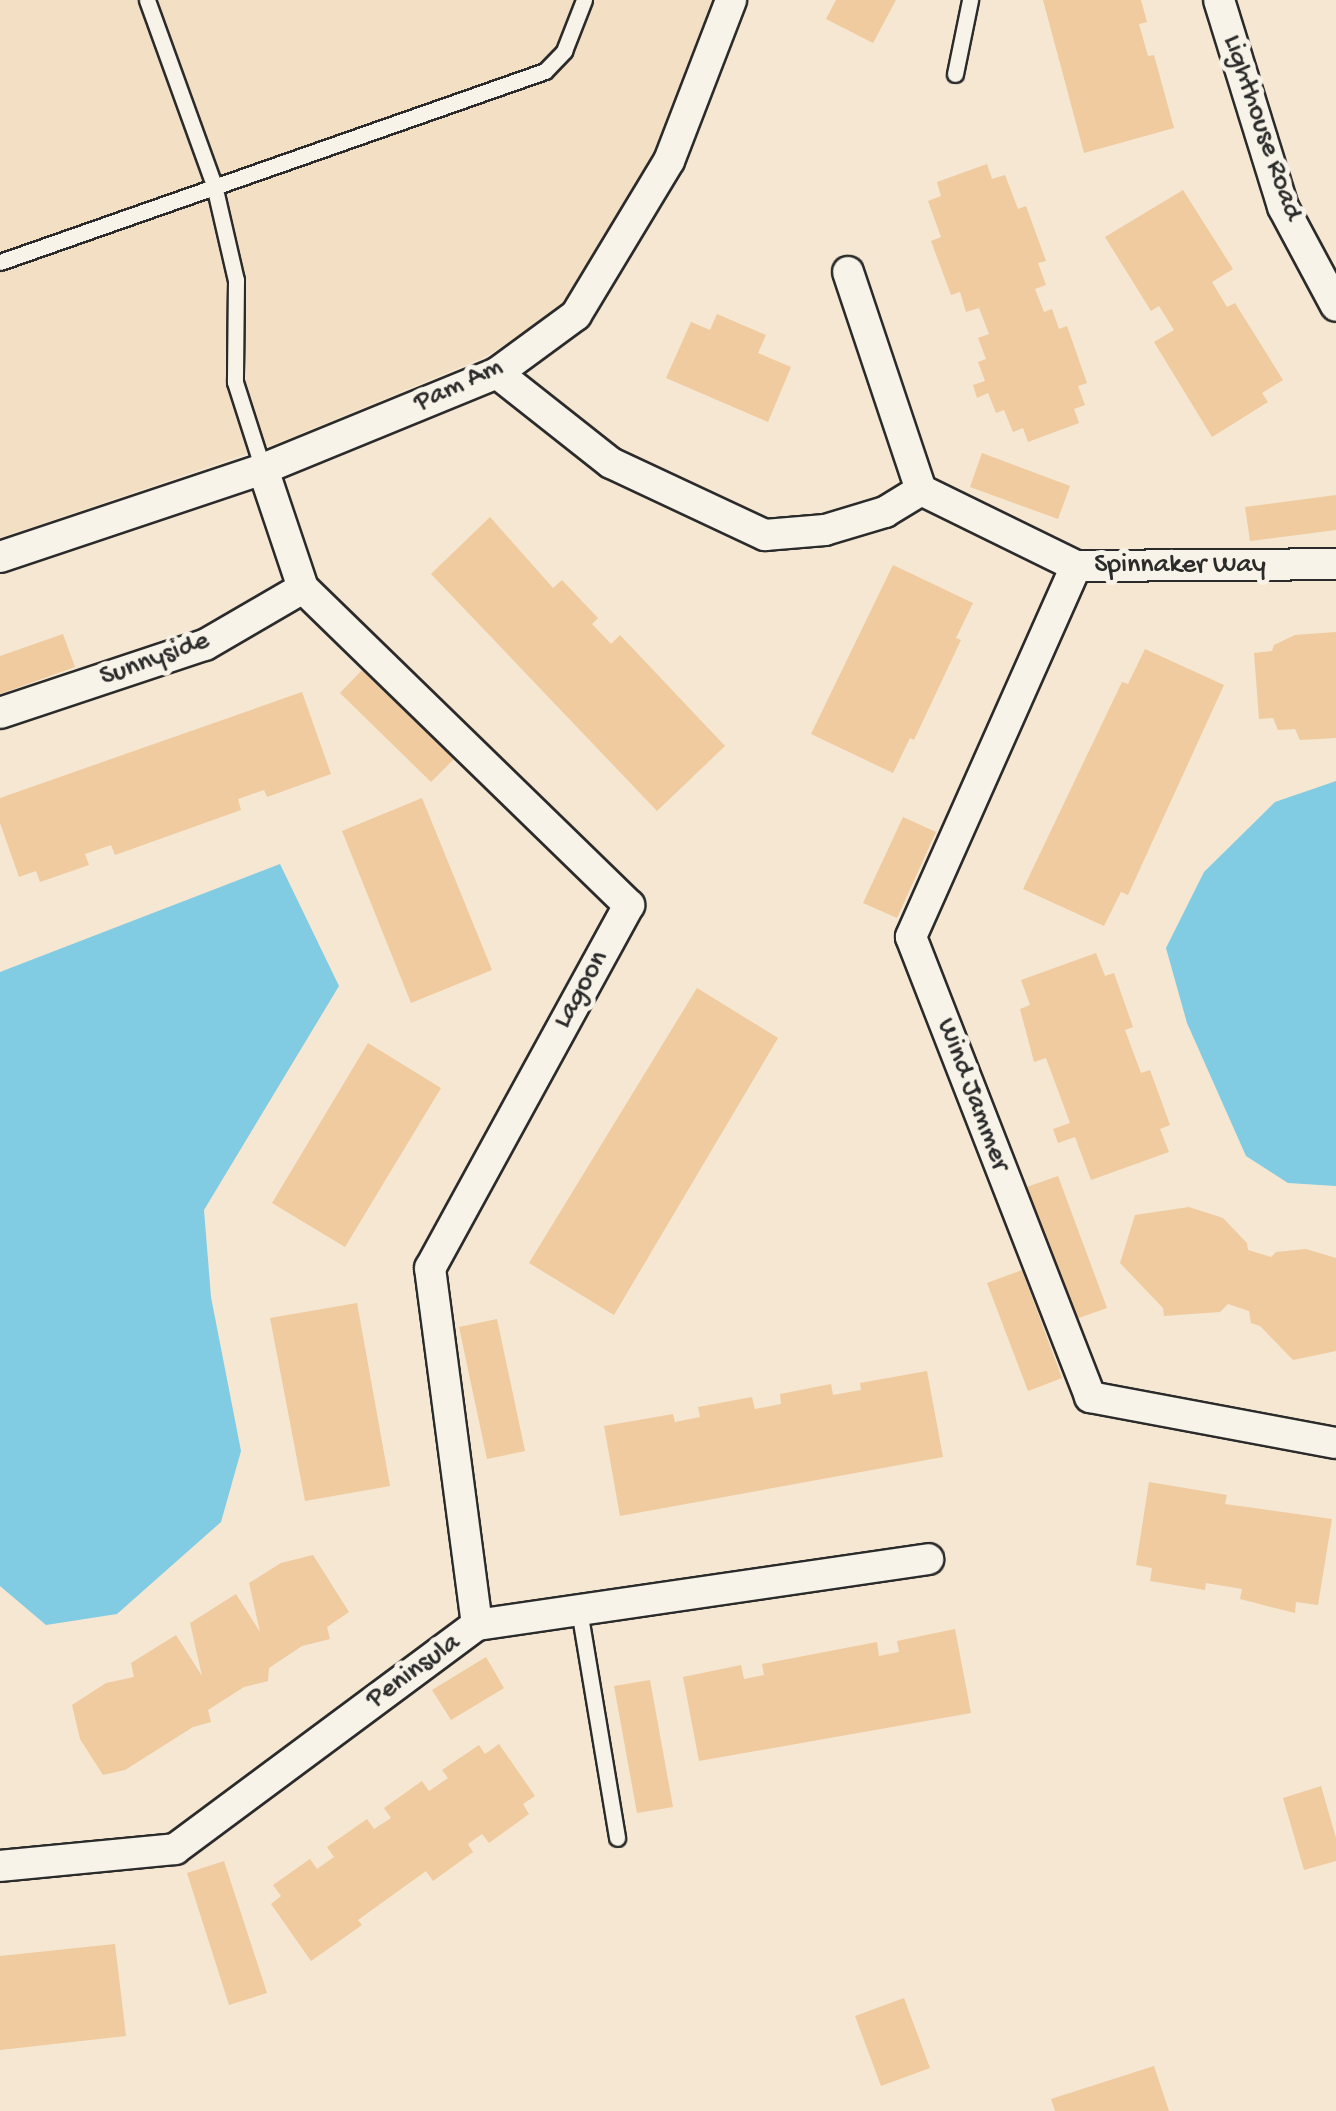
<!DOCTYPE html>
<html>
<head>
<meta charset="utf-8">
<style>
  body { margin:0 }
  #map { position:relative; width:1336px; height:2111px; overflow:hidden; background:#f5e7d2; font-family:"Gochi Hand",sans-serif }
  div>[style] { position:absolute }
  .built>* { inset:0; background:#f3dfc3 }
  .water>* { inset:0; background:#81cce2 }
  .building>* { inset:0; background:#efcb9f }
  .roads { filter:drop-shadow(2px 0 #2b2b2b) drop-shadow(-2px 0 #2b2b2b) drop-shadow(0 2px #2b2b2b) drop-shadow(0 -2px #2b2b2b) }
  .service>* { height:15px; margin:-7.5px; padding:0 7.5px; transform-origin:7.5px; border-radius:7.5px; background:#f7f3e8 }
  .minor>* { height:30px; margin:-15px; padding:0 15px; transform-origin:15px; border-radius:15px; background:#f7f3e8 }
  span { translate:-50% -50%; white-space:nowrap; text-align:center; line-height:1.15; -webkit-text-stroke:10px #f7f3e8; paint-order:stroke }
  .street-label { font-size:28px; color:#2b2b2b }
</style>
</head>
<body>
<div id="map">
  <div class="built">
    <div style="clip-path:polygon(0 0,716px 0,656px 148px,565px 304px,487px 356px,275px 444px,0 538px)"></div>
  </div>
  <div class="water">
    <div style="clip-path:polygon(1336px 781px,1336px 1186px,1288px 1183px,1246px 1156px,1187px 1023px,1166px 948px,1204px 872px,1275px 802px)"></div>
    <div style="clip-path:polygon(280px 864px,339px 986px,204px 1210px,211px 1297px,241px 1451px,221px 1522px,117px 1614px,46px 1625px,0 1586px,0 972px)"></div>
  </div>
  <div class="building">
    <div style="clip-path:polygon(836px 0,896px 0,873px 43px,826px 19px)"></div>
    <div style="clip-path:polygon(1043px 0,1141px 0,1147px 22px,1139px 24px,1148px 56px,1154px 55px,1174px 128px,1084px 153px)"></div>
    <div style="clip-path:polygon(987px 164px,992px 179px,1005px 175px,1018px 209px,1026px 206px,1046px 261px,1038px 263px,1046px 285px,1035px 289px,1044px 312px,1052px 309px,1059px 329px,1067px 326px,1087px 383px,1078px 386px,1085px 405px,1074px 409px,1079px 423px,1028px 442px,1023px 428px,1013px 432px,1004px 410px,996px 413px,988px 393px,977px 398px,973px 385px,985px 381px,978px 362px,986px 359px,978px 338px,989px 334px,979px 308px,966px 312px,960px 292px,951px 295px,931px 241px,941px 237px,928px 201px,941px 196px,937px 182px)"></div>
    <div style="clip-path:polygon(1183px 190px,1233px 269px,1212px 282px,1227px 307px,1235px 303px,1283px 380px,1262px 393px,1268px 402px,1212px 437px,1154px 342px,1174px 330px,1159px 306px,1151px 311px,1105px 237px)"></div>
    <div style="clip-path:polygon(717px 314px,766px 335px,758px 353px,791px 367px,768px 422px,666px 378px,691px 322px,710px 330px)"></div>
    <div style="clip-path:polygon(982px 453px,1070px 486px,1058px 519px,970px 487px)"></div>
    <div style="clip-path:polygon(1336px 495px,1336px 530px,1250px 541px,1245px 507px)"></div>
    <div style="clip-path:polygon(490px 517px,553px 588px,562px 580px,598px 618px,592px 624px,611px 644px,620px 635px,725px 746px,657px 811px,431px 574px)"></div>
    <div style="clip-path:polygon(893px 565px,973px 603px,956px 638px,961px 640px,914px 740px,910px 738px,893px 773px,811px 734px)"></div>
    <div style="clip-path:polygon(1336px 632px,1336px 738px,1300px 740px,1295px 729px,1278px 730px,1273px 718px,1259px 719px,1254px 653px,1272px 651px,1274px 645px,1295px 635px)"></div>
    <div style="clip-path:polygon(63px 634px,75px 667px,0 694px,0 656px)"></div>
    <div style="clip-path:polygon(1145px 649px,1224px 685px,1128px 895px,1121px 892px,1104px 926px,1023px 889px,1122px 682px,1128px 684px)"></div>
    <div style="clip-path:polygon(364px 668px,456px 757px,431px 782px,340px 693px)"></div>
    <div style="clip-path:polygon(302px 692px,331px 774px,267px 797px,264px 790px,238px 799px,241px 810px,115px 855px,111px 845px,85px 854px,89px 865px,40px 882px,36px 871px,19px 877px,0 823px,0 798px)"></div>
    <div style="clip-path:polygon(422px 798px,492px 970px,411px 1003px,342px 831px)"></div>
    <div style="clip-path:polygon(903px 817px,936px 832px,897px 918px,863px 903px)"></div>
    <div style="clip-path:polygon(1096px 953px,1105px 976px,1114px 973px,1133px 1027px,1125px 1030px,1141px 1073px,1150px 1070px,1170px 1125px,1160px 1129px,1169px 1152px,1091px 1180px,1075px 1137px,1058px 1143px,1053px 1129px,1070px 1123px,1046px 1058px,1034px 1062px,1020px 1009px,1030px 1005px,1021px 980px)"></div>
    <div style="clip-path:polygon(697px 988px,778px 1038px,614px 1315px,529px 1263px)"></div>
    <div style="clip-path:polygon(368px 1043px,441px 1088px,345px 1247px,272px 1203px)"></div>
    <div style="clip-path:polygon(1058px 1176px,1107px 1308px,1073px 1320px,1024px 1188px)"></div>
    <div style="clip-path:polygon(1189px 1207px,1223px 1218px,1247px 1243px,1248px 1250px,1271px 1257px,1276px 1252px,1306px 1249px,1336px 1258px,1336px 1351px,1293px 1360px,1260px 1326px,1251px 1323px,1249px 1311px,1228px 1304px,1220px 1312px,1164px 1316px,1163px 1308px,1120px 1263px,1135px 1215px)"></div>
    <div style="clip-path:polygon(1022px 1270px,1062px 1378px,1028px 1391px,987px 1283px)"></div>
    <div style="clip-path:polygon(357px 1303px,390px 1486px,305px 1501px,270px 1318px)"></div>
    <div style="clip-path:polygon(497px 1319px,525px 1451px,487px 1459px,459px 1327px)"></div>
    <div style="clip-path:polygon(927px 1371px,943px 1457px,620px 1516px,604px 1426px,673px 1414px,675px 1422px,700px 1417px,698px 1407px,752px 1397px,755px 1409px,781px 1404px,780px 1394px,831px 1384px,833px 1395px,861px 1390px,860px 1383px)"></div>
    <div style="clip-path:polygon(1149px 1482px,1227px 1495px,1225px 1504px,1332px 1519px,1318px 1605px,1296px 1602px,1295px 1613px,1240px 1599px,1242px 1589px,1206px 1583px,1205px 1590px,1150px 1581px,1152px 1568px,1136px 1565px)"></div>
    <div style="clip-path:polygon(313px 1555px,349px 1612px,327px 1627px,330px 1639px,302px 1646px,269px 1668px,268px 1681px,244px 1687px,208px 1710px,211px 1722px,193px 1727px,125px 1770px,103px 1775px,80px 1739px,72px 1705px,106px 1683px,134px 1677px,131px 1663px,176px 1635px,202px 1676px,190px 1623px,236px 1594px,260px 1632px,249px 1583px,281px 1563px)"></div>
    <div style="clip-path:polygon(955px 1629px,971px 1713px,699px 1761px,683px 1677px,741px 1665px,744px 1679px,764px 1675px,762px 1664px,877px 1642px,879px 1656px,899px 1652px,897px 1641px)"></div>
    <div style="clip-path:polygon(486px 1657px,504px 1688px,451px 1720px,432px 1690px)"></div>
    <div style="clip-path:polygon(650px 1680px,673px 1807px,637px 1813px,614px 1686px)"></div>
    <div style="clip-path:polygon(499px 1744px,535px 1796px,523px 1804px,529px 1814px,489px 1843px,482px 1834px,468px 1844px,473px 1852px,433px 1881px,426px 1871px,358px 1920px,362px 1925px,311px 1961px,271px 1904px,281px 1896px,273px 1885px,310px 1859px,317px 1869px,334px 1857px,327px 1847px,367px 1819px,374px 1829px,391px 1818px,384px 1808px,422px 1781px,429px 1791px,448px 1778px,442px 1770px,479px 1745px,485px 1754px)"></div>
    <div style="clip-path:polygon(1321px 1786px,1336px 1838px,1336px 1861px,1304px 1870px,1283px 1798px)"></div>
    <div style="clip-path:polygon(224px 1861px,267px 1993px,229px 2005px,187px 1873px)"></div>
    <div style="clip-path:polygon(115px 1944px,126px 2036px,0 2050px,0 1956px)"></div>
    <div style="clip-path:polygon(904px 1998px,930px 2068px,881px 2086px,855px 2016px)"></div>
    <div style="clip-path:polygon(1154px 2066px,1169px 2111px,1055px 2111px,1051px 2099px)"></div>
  </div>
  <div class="roads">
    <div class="service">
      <div style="left:147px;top:0;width:197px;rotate:70.1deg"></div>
      <div style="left:214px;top:185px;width:98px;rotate:77deg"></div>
      <div style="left:236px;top:280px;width:102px;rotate:90.6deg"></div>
      <div style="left:235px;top:382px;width:91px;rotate:72.2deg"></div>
      <div style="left:955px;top:74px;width:76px;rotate:-78.5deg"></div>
      <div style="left:0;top:262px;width:577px;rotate:-19.31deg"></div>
      <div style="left:545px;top:71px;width:28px;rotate:-46deg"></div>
      <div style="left:564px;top:51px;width:55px;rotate:-68.6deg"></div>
      <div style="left:579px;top:1610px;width:231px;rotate:80.5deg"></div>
    </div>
    <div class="minor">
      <div style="left:1219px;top:0;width:217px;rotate:72.8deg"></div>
      <div style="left:1283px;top:207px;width:112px;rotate:61.8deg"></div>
      <div style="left:848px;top:272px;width:230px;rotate:71.5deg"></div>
      <div style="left:497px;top:373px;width:145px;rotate:38.3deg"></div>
      <div style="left:611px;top:463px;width:170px;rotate:25.1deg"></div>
      <div style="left:765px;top:535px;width:60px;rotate:-4.8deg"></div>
      <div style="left:825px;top:530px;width:63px;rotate:-16.7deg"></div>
      <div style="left:885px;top:512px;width:42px;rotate:-31.4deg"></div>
      <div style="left:921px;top:490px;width:173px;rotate:26.1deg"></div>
      <div style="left:1076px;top:566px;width:260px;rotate:-0.4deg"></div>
      <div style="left:263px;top:469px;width:126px;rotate:71.4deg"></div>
      <div style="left:303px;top:588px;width:455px;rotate:44.2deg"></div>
      <div style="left:629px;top:905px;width:414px;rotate:118.7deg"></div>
      <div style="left:430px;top:1268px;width:360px;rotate:82.5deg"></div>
      <div style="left:0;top:557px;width:277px;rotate:-18.5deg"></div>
      <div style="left:263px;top:469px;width:253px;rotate:-22.3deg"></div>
      <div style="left:497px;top:373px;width:98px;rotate:-36.3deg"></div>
      <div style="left:576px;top:315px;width:180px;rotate:-58.9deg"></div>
      <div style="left:669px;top:161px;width:173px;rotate:-68.9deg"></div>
      <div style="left:1076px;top:566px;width:406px;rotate:114deg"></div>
      <div style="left:911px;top:937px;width:494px;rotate:68.7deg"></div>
      <div style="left:1090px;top:1397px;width:250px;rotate:10.6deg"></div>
      <div style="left:0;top:713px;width:216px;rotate:-18.4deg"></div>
      <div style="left:205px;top:645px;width:113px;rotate:-30.2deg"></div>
      <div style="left:0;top:1866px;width:176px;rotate:-5.5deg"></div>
      <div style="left:175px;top:1849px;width:376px;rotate:-36.6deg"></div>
      <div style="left:477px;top:1625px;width:456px;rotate:-8.3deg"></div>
    </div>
  </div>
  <div class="street-label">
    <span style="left:1261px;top:128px;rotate:71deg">Lighthouse Road</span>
    <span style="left:459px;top:386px;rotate:-25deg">Pam Am</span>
    <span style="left:1180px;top:566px">Spinnaker Way</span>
    <span style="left:155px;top:660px;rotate:-20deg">Sunnyside</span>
    <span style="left:582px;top:990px;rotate:-61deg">Lagoon</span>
    <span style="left:972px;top:1095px;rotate:69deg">Wind Jammer</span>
    <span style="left:414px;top:1672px;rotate:-36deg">Peninsula</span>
  </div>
</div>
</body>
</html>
